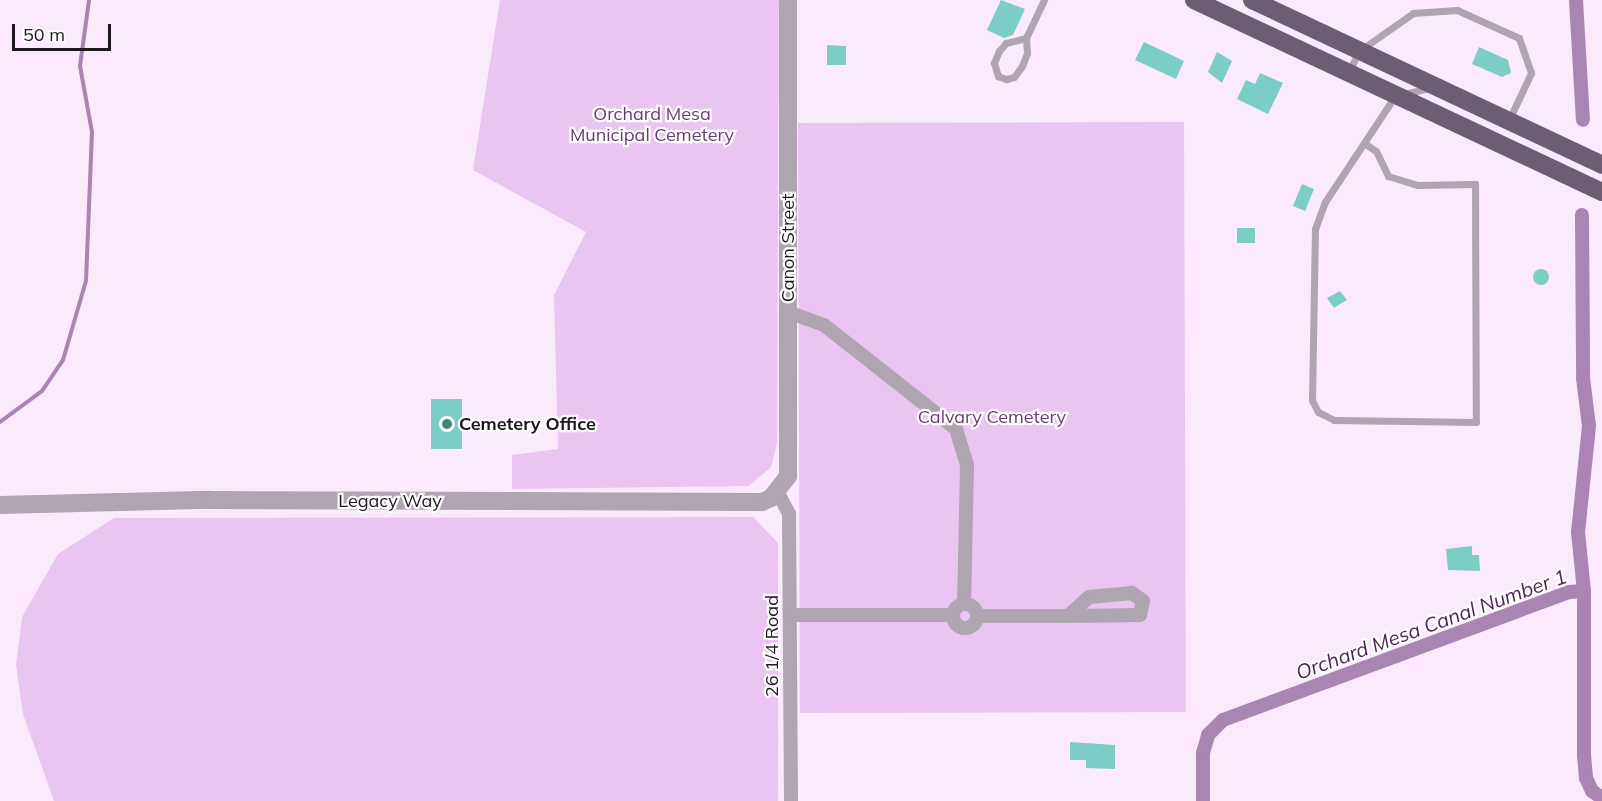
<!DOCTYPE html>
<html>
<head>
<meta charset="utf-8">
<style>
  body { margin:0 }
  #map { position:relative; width:1602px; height:801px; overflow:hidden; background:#fbe9fe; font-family:Mulish,sans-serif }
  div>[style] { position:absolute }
  .green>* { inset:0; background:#eac5f1 }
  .stream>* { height:4px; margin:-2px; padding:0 2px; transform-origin:2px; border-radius:2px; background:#aa84b2 }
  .canal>* { height:14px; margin:-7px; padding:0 7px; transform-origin:7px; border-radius:7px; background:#aa84b2 }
  .building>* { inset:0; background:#7ccdc6 }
  .round { border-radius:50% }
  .service>* { height:7px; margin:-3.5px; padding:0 3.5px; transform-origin:3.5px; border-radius:3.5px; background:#aea5b0 }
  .minor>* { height:14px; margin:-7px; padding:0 7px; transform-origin:7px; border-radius:7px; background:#aea5b0 }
  .minor>.ring { margin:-7px; padding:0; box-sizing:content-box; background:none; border:14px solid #aea5b0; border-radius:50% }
  .tertiary>* { height:18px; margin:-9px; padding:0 9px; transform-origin:9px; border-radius:9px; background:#aea5b0 }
  .trunk>* { height:18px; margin:-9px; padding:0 9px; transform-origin:9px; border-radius:9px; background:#6e5c72 }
  .dots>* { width:16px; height:16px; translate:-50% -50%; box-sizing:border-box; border:3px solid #fdfdfd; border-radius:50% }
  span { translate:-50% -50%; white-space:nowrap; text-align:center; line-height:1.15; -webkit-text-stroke:4.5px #fdfdfd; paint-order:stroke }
  .park-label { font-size:18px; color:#6b3975 }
  .street-label { font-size:18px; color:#1f1720 }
  .poi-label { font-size:18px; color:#1f1720; font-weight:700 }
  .left { translate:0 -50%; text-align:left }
  .water-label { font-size:20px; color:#4f1f59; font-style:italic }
  .scale { position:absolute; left:12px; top:24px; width:99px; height:27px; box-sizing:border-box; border:3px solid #1f1720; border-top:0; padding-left:8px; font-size:18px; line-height:21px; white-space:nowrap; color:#1f1720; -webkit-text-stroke:4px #fdfdfd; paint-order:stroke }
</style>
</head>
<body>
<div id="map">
  <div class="green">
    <div style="clip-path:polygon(500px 0,779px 0,777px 444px,771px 467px,749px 486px,512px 489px,512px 455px,558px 449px,554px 295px,586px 232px,473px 170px)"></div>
    <div style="clip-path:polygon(1184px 122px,1186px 712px,800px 713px,798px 123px)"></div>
    <div style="clip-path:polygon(753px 517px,778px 543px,778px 801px,54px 801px,23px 714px,16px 665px,22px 617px,58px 554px,114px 518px)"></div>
  </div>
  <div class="stream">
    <div style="left:0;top:422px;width:52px;rotate:-36.4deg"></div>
    <div style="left:42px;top:391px;width:37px;rotate:-56deg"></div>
    <div style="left:63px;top:360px;width:82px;rotate:-73.8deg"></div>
    <div style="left:86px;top:281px;width:149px;rotate:-87.7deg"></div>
    <div style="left:92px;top:132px;width:67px;rotate:-100.3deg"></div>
    <div style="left:80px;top:66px;width:67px;rotate:-82.2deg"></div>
  </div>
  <div class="canal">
    <div style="left:1576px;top:0;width:120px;rotate:86.7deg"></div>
    <div style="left:1582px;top:215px;width:163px;rotate:89.6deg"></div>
    <div style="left:1583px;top:378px;width:48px;rotate:82.9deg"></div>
    <div style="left:1589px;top:426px;width:107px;rotate:95.9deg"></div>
    <div style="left:1578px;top:532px;width:59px;rotate:84.2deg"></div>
    <div style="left:1584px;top:591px;width:164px;rotate:90deg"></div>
    <div style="left:1584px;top:755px;width:23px;rotate:85deg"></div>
    <div style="left:1586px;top:778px;width:14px;rotate:65deg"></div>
    <div style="left:1592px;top:791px;width:12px;rotate:35deg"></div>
    <div style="left:1203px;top:801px;width:48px;rotate:-90deg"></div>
    <div style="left:1203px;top:753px;width:19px;rotate:-74deg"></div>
    <div style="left:1208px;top:735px;width:21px;rotate:-45deg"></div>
    <div style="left:1223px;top:720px;width:369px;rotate:-20.3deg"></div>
    <div style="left:1569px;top:592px;width:15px;rotate:-4deg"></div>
  </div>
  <div class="building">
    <div style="clip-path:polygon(1001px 0,1025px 9px,1013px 35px,1004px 38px,987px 30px)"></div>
    <div style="clip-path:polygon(1144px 42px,1184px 61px,1176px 79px,1135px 60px)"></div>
    <div style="clip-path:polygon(827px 45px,846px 46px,846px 65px,827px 65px)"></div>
    <div style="clip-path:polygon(1479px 47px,1508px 60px,1511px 73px,1502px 77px,1472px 64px)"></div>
    <div style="clip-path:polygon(1217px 52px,1232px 61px,1222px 83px,1208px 72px)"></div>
    <div style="clip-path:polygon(1260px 73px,1283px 83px,1268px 114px,1237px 99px,1246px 80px,1255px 84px)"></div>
    <div style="clip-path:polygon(1302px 184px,1314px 189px,1305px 211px,1293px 206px)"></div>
    <div style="clip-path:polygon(1237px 228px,1255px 228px,1255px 243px,1237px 243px)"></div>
    <div class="round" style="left:1533px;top:269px;width:16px;height:16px"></div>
    <div style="clip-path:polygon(1340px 291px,1347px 300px,1334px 308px,1327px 298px)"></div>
    <div style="clip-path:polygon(431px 399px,462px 399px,462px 449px,431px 449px)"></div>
    <div style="clip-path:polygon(1472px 546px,1472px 555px,1479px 555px,1480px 571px,1448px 570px,1446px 549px)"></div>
    <div style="clip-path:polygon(1070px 742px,1115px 745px,1115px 769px,1086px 768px,1086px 760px,1070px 760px)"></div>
  </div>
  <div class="service">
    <div style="left:1026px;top:38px;width:21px;rotate:166deg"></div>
    <div style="left:1006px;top:43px;width:11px;rotate:131deg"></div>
    <div style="left:999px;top:51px;width:13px;rotate:113deg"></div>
    <div style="left:994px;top:63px;width:14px;rotate:73deg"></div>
    <div style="left:998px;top:76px;width:9px;rotate:21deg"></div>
    <div style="left:1006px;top:79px;width:8px;rotate:-14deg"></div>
    <div style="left:1014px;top:77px;width:14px;rotate:-54deg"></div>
    <div style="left:1022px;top:66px;width:14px;rotate:-69deg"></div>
    <div style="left:1027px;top:53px;width:15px;rotate:-94deg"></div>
    <div style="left:1026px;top:38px;width:42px;rotate:-64.7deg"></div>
    <div style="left:1349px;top:71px;width:22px;rotate:-63deg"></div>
    <div style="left:1359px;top:51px;width:66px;rotate:-35.1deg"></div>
    <div style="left:1413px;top:13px;width:44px;rotate:-3.9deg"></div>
    <div style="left:1457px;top:10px;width:68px;rotate:24.3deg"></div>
    <div style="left:1519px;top:38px;width:37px;rotate:71deg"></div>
    <div style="left:1531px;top:73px;width:52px;rotate:115.1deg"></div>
    <div style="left:1364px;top:143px;width:14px;rotate:34deg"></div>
    <div style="left:1376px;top:151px;width:28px;rotate:64deg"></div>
    <div style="left:1388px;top:176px;width:31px;rotate:17deg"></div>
    <div style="left:1418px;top:185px;width:57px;rotate:-1deg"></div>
    <div style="left:1475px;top:184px;width:238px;rotate:89.8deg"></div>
    <div style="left:1476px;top:422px;width:142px;rotate:-179.2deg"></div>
    <div style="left:1334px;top:420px;width:18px;rotate:-153deg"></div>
    <div style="left:1318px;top:412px;width:13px;rotate:-117deg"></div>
    <div style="left:1312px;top:400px;width:171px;rotate:-89deg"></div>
    <div style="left:1315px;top:229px;width:29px;rotate:-70deg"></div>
    <div style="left:1325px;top:202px;width:127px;rotate:-56.6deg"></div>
    <div style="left:1395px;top:96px;width:37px;rotate:-13deg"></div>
  </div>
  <div class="minor">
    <div style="left:788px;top:312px;width:38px;rotate:20deg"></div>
    <div style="left:824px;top:325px;width:168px;rotate:38.2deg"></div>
    <div style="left:956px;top:429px;width:38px;rotate:73deg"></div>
    <div style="left:967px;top:465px;width:139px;rotate:91.2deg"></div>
    <div style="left:778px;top:493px;width:24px;rotate:62deg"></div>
    <div style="left:789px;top:514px;width:287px;rotate:89.6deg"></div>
    <div class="ring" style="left:953px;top:604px;width:10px;height:10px"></div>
    <div style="left:790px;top:615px;width:162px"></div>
    <div style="left:977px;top:616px;width:91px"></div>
    <div style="left:1068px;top:616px;width:72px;rotate:-0.8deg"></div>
    <div style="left:1140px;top:615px;width:14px;rotate:-78deg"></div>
    <div style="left:1143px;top:601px;width:14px;rotate:-144deg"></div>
    <div style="left:1132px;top:593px;width:43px;rotate:174.7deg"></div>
    <div style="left:1089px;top:597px;width:28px;rotate:138deg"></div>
  </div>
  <div class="tertiary">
    <div style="left:0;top:505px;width:210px;rotate:-1.4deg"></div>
    <div style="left:210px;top:500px;width:552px;rotate:0.21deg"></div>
    <div style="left:762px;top:502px;width:10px;rotate:-24deg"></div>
    <div style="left:771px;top:498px;width:28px;rotate:-52deg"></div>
    <div style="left:788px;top:476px;width:476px;rotate:-90deg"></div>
  </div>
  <div class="trunk">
    <div style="left:1194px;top:0;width:451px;rotate:25.2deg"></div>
    <div style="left:1252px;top:0;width:387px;rotate:25.2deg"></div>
  </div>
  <div class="dots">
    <div style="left:447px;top:424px;background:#3e857f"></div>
  </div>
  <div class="park-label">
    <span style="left:652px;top:125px">Orchard Mesa<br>Municipal Cemetery</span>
    <span style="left:992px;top:417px">Calvary Cemetery</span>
  </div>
  <div class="street-label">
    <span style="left:788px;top:248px;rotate:-90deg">Canon Street</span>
    <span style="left:390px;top:501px">Legacy Way</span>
    <span style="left:772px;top:646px;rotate:-90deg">26 1/4 Road</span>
  </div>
  <div class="poi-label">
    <span class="left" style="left:459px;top:424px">Cemetery Office</span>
  </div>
  <div class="water-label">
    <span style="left:1431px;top:624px;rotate:-20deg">Orchard Mesa Canal Number 1</span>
  </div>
  <div class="scale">50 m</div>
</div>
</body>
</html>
